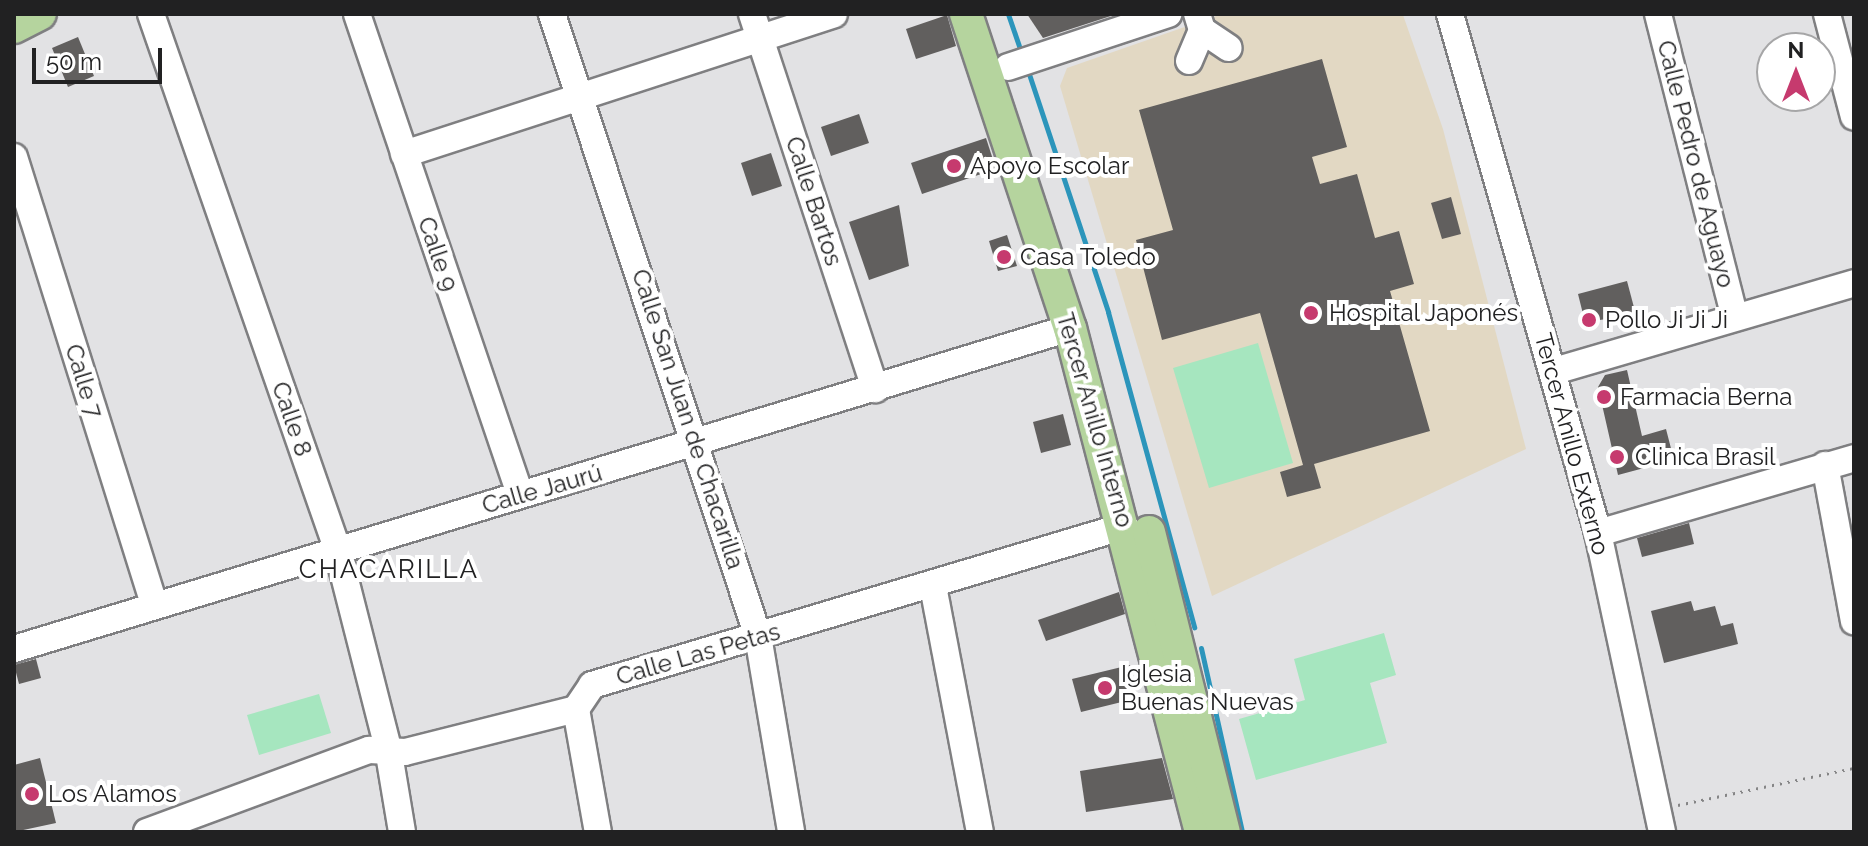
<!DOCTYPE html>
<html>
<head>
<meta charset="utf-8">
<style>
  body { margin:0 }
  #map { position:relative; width:1868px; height:846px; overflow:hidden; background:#e2e2e4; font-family:Raleway,sans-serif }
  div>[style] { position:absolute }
  .medical>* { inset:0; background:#e2d8c3 }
  .green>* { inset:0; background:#a6e6bf }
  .stream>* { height:5px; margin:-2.5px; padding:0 2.5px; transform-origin:2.5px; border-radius:2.5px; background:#2c95bb }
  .building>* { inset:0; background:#615f5e }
  .path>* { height:3px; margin-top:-1.5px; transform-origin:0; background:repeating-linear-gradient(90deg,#858586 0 2px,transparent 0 8px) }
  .roads { filter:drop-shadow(2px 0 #7f7f81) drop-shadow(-2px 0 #7f7f81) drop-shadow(0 2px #7f7f81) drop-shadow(0 -2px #7f7f81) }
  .minor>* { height:26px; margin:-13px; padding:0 13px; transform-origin:13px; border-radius:13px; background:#fff }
  .major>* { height:32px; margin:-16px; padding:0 16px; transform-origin:16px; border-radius:16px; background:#b5d49e }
  .dots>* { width:22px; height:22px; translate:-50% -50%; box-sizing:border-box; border:4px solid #fff; border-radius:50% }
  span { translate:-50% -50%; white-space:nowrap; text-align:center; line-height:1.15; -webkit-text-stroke:8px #fff; paint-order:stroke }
  .street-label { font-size:24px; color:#212122 }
  .poi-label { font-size:24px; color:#212122 }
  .left { translate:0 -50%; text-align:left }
  .neighbourhood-label { font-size:26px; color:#212122; letter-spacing:2px }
  .frame { position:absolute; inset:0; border:16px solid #212122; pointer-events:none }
  .north { position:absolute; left:1756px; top:32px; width:80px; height:80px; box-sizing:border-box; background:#fff; border:2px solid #a6a6a7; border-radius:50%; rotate:0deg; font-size:22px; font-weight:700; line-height:32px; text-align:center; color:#212122 }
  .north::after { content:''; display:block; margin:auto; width:28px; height:36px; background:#c63a6e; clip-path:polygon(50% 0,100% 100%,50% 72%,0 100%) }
  .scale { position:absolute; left:32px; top:48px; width:130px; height:36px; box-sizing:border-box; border:4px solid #212122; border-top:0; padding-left:10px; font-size:24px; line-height:28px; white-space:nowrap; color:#212122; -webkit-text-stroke:6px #fff; paint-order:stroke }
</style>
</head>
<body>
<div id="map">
  <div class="medical">
    <div style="clip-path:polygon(1222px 14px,1403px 15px,1443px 129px,1526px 449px,1212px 596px,1060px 86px,1067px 68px)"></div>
  </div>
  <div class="green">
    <div style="clip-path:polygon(1258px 343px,1293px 463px,1209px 488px,1173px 368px)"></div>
    <div style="clip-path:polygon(1384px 633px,1396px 675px,1370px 683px,1387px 743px,1256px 780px,1239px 719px,1305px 700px,1294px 659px)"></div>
    <div style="clip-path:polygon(319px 694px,331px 733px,259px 755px,247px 715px)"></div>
  </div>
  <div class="stream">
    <div style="left:1008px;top:14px;width:37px;rotate:71deg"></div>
    <div style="left:1028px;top:71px;width:254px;rotate:71.6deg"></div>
    <div style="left:1108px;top:312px;width:327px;rotate:74.7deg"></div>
    <div style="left:1201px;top:648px;width:189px;rotate:77.4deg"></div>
  </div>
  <div class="building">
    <div style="clip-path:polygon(1027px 14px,1117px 14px,1043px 38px)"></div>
    <div style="clip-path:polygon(947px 15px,956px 46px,916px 59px,906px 29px)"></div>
    <div style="clip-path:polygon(78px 37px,94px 76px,68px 87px,52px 48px)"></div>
    <div style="clip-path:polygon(1322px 59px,1347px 147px,1312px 157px,1320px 184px,1357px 174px,1375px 238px,1399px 231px,1414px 284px,1390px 291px,1430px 431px,1314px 464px,1321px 488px,1287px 497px,1280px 472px,1303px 465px,1260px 313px,1162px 340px,1136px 240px,1173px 230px,1139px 110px)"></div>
    <div style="clip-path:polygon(859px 114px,869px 143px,831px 156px,821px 127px)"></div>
    <div style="clip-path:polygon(986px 138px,996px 169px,922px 194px,911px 163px)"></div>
    <div style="clip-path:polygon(771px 153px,782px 186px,752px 196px,741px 163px)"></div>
    <div style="clip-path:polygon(1451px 197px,1461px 234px,1442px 239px,1431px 203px)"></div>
    <div style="clip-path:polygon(899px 205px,909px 266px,869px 280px,849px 222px)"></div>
    <div style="clip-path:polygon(1007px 235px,1017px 266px,998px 271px,989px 241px)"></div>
    <div style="clip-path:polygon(1627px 281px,1636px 315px,1585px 322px,1578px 294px)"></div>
    <div style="clip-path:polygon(1627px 370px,1642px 436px,1666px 429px,1674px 460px,1618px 475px,1598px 387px,1605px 375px)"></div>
    <div style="clip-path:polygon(1063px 414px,1071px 445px,1041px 453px,1033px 422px)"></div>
    <div style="clip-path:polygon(1689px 523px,1694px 544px,1642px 557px,1637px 538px)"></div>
    <div style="clip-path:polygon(1119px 592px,1125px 614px,1046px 641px,1038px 620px)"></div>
    <div style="clip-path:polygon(1691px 601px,1694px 611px,1715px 606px,1721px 626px,1733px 623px,1738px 644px,1664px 663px,1651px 611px)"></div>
    <div style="clip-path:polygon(36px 659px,41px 678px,19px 684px,14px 665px)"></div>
    <div style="clip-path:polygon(1130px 665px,1138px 698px,1081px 712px,1072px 679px)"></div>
    <div style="clip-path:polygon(40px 758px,56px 823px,14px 832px,14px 765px)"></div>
    <div style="clip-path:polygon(1162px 758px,1173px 799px,1086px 812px,1080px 771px)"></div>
  </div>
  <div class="path">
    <div style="left:1678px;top:805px;width:180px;rotate:-11.9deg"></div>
  </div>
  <div class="roads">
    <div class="minor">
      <div style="left:151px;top:14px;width:565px;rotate:70.8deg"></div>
      <div style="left:337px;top:548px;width:206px;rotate:75.7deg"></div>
      <div style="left:388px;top:748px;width:85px;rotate:80.5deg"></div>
      <div style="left:357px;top:14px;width:507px;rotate:71.24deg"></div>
      <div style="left:552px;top:14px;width:655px;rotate:71.68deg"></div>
      <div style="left:758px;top:636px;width:199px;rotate:80.4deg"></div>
      <div style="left:752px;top:14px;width:395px;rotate:71.8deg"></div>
      <div style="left:1450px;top:14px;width:540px;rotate:74.08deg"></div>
      <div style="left:1598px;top:533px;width:306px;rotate:77.9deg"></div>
      <div style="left:1658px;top:14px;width:310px;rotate:75.8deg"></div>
      <div style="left:1827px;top:14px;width:106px;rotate:75.3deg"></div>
      <div style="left:1202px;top:30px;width:32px;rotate:34deg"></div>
      <div style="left:1189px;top:61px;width:34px;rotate:-67deg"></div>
      <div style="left:1202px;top:30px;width:17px;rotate:-107deg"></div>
      <div style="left:1008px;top:67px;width:169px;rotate:-18.3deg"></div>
      <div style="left:404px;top:154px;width:452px;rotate:-18deg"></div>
      <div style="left:14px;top:157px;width:468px;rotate:72.6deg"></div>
      <div style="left:1554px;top:371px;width:313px;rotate:-16.3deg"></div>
      <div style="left:1825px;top:465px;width:159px;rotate:79.5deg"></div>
      <div style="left:1598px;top:533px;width:267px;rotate:-16.3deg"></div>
      <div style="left:933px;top:586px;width:250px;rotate:79.2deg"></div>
      <div style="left:14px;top:649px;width:1104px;rotate:-16.91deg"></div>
      <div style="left:576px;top:709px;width:125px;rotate:79.9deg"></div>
      <div style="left:147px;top:832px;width:237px;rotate:-20.3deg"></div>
      <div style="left:369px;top:750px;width:36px;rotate:3deg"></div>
      <div style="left:405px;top:752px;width:176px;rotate:-14.1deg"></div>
      <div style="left:576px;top:709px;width:29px;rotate:-56deg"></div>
      <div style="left:592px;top:685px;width:556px;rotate:-16.61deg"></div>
    </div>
    <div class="major">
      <div style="left:966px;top:14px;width:331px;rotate:71.7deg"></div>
      <div style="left:1070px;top:328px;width:521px;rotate:75.43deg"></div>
      <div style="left:14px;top:27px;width:29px;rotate:-27deg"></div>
      <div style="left:1149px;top:532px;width:309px;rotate:76deg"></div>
    </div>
  </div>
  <div class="dots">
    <div style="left:954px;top:166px;background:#c63a6e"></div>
    <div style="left:1004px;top:257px;background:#c63a6e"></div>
    <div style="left:1311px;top:313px;background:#c63a6e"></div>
    <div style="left:1589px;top:320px;background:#c63a6e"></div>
    <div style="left:1604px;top:397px;background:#c63a6e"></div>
    <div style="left:1617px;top:457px;background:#c63a6e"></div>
    <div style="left:1105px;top:688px;background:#c63a6e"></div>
    <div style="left:32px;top:794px;background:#c63a6e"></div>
  </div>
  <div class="street-label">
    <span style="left:1696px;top:164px;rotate:76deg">Calle Pedro de Aguayo</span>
    <span style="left:814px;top:201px;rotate:72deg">Calle Bartos</span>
    <span style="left:438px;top:254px;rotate:71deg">Calle 9</span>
    <span style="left:84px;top:381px;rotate:73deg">Calle 7</span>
    <span style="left:292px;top:419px;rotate:71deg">Calle 8</span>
    <span style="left:688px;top:419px;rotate:72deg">Calle San Juan de Chacarilla</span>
    <span style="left:1095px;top:420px;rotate:74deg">Tercer Anillo Interno</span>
    <span style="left:1572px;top:444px;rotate:75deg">Tercer Anillo Externo</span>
    <span style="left:542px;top:489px;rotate:-16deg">Calle Jaurú</span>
    <span style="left:698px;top:654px;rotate:-16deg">Calle Las Petas</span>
  </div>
  <div class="poi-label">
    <span class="left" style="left:970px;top:166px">Apoyo Escolar</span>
    <span class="left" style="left:1020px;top:257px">Casa Toledo</span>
    <span class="left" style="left:1329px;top:313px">Hospital Japonés</span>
    <span class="left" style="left:1605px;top:320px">Pollo Ji Ji Ji</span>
    <span class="left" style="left:1620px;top:397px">Farmacia Berna</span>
    <span class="left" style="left:1635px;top:457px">Clinica Brasil</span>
    <span class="left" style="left:1121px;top:688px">Iglesia<br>Buenas Nuevas</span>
    <span class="left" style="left:48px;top:794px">Los Alamos</span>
  </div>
  <div class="neighbourhood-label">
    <span style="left:389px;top:570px">CHACARILLA</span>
  </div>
  <div class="frame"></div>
  <div class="north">N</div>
  <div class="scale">50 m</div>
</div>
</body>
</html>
